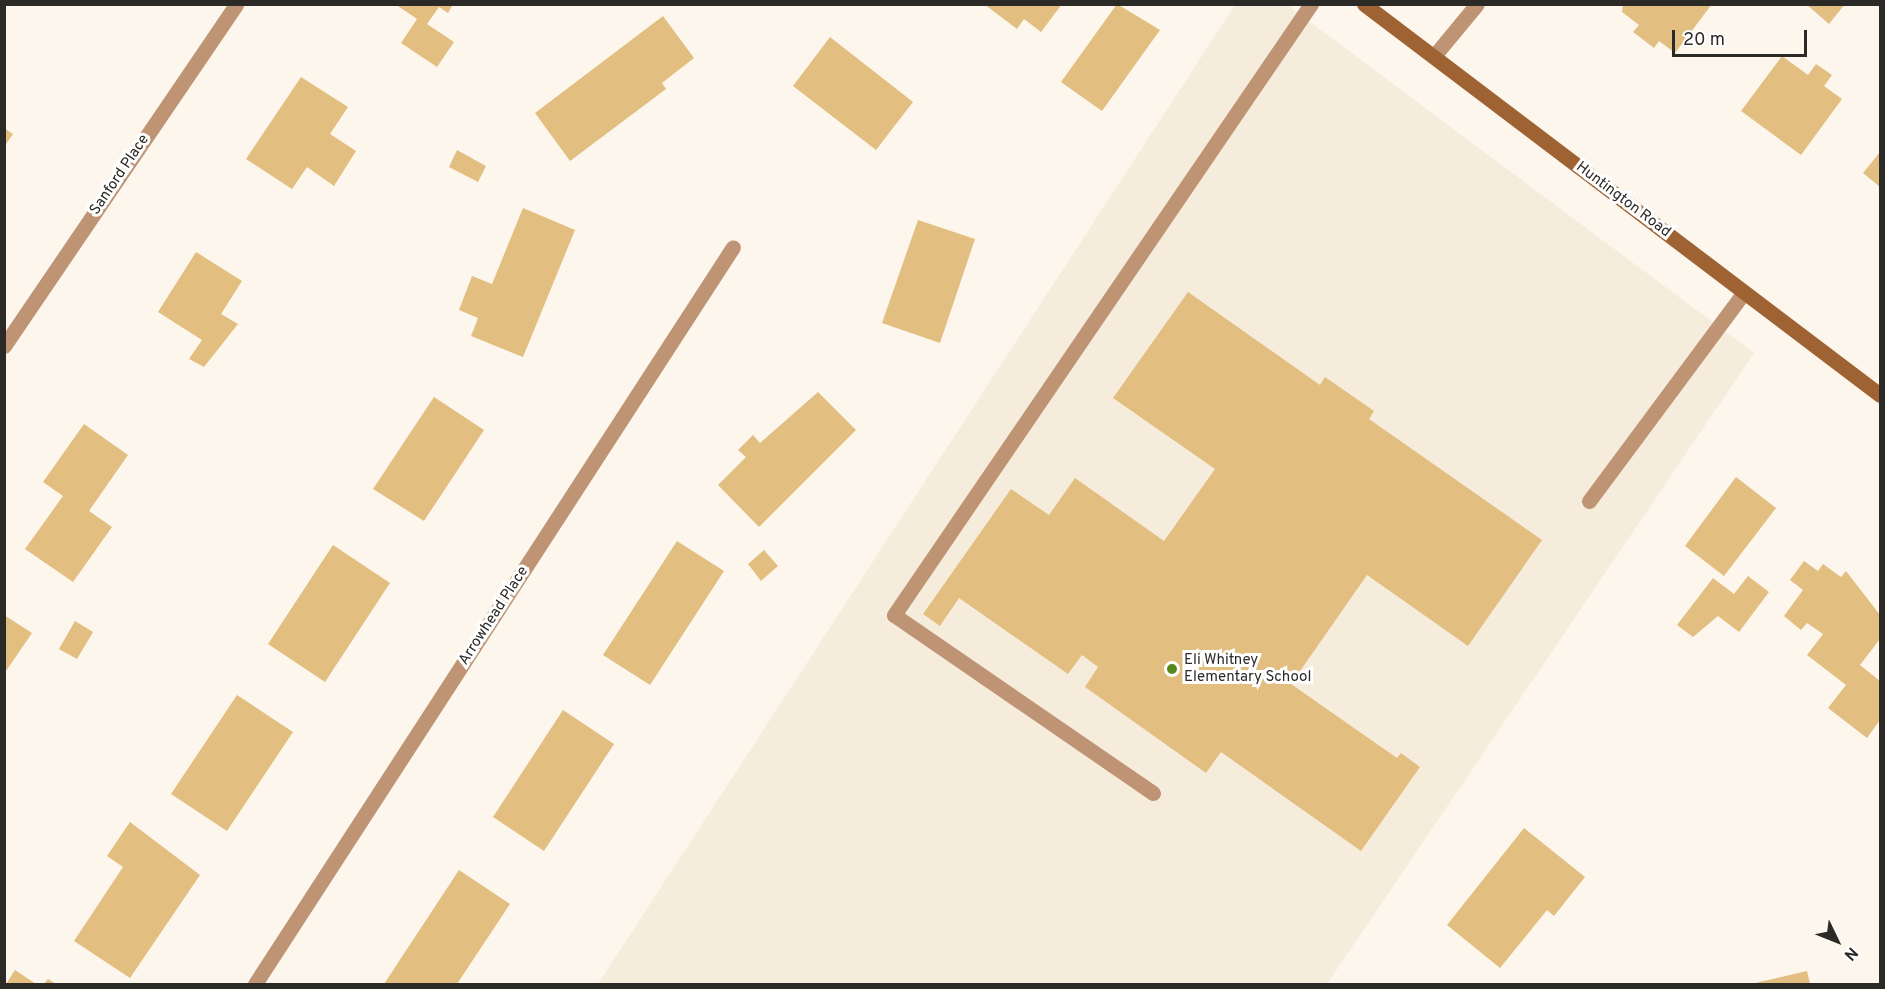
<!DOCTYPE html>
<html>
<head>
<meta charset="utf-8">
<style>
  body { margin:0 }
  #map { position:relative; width:1885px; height:989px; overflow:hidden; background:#fcf6ed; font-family:Overpass,sans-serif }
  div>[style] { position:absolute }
  .built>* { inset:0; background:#f6ecdc }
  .building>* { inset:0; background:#e3be81 }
  .service>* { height:15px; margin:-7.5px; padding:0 7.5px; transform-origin:7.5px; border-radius:7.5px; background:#be9475 }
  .minor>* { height:15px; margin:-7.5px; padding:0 7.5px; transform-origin:7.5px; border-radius:7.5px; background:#be9475 }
  .secondary>* { height:15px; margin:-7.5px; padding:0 7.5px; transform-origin:7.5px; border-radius:7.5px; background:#9f6232 }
  .dots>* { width:16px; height:16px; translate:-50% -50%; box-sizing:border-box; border:3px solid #fff; border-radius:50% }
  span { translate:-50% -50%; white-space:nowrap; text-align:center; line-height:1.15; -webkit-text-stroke:6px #fff; paint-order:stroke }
  .street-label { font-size:15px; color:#2c2a27 }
  .poi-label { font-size:15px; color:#2c2a27 }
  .left { translate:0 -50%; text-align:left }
  .frame { position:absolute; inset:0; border:6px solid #2c2a27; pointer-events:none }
  .north { position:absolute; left:1807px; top:911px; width:60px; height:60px; -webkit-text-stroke:4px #fff; paint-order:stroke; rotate:133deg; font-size:16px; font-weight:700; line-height:24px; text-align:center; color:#2c2a27 }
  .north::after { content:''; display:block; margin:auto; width:21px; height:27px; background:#2c2a27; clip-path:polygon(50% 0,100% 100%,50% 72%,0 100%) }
  .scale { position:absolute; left:1672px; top:30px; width:135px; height:27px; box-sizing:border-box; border:3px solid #2c2a27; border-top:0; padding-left:8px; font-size:18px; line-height:21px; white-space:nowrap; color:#2c2a27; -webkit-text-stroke:4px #fff; paint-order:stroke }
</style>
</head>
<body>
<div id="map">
  <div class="built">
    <div style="clip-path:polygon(1235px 5px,1287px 5px,1754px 353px,1327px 984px,598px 984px)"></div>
  </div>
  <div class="building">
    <div style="clip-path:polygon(395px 4px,453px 4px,448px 13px,439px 7px,427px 24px,454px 42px,437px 67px,401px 43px,417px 19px)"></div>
    <div style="clip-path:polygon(984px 4px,1062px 4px,1041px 32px,1024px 19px,1017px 29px)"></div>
    <div style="clip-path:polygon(1117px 4px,1160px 30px,1102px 111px,1061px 82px)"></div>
    <div style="clip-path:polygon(1623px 4px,1712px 4px,1675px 53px,1659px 41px,1654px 48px,1633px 32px,1639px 25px,1622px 12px)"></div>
    <div style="clip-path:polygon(1806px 4px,1845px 4px,1829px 24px)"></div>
    <div style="clip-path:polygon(663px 16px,694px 58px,662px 83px,666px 89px,570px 161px,535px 113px)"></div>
    <div style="clip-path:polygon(830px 37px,913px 102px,876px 150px,793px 86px)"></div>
    <div style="clip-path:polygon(1782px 56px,1808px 75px,1816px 64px,1832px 75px,1824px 86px,1842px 99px,1801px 155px,1741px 111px)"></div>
    <div style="clip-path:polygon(301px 77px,348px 107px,330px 134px,356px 151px,334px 186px,307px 167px,292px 189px,246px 159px)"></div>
    <div style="clip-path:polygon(4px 128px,13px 134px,4px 147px)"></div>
    <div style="clip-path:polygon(457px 150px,486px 166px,478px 182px,449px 167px)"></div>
    <div style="clip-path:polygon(1880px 152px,1880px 187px,1863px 173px)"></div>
    <div style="clip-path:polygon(523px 208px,575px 230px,523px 357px,471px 336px,478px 318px,459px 310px,472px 276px,492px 284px)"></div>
    <div style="clip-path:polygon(918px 220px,975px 239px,940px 343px,882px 323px)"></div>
    <div style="clip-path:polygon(196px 252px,242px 281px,221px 314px,238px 324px,204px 367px,189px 359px,202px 340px,158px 312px)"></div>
    <div style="clip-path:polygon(1188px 292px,1320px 385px,1325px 377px,1374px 411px,1369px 419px,1542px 540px,1468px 646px,1367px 575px,1291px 684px,1397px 758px,1401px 753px,1420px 767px,1361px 851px,1221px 752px,1206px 773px,1085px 687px,1098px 667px,1082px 655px,1068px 674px,959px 598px,940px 626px,923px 614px,1011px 489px,1049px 515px,1075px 478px,1164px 541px,1215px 469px,1113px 398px)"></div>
    <div style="clip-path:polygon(818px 392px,856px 430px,759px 527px,718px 485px,746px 457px,738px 450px,753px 435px,760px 443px)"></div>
    <div style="clip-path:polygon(434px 397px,484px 430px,424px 521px,373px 489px)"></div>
    <div style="clip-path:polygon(84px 424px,128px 455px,89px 511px,112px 527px,73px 582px,25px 549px,63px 496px,43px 482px)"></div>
    <div style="clip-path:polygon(1736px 477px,1776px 508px,1724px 576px,1685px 546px)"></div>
    <div style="clip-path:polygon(677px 541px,724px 571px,650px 685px,603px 655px)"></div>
    <div style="clip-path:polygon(333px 545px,390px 583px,325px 682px,268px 644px)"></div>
    <div style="clip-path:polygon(764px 550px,778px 566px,761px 581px,748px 564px)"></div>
    <div style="clip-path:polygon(1804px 561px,1818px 571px,1823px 564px,1841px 577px,1846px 571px,1880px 615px,1880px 639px,1860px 665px,1880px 681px,1880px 720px,1867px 738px,1828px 708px,1846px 685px,1807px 655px,1823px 634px,1807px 623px,1801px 630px,1784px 616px,1803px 590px,1790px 580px)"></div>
    <div style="clip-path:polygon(1748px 576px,1769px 592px,1739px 632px,1718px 616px,1693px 637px,1677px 625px,1713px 578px,1734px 594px)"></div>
    <div style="clip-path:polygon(4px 615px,32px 633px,4px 674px)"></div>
    <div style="clip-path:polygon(75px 621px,93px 632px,77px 659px,59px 649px)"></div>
    <div style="clip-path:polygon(237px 695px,293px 732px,227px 831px,171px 794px)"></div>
    <div style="clip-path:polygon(563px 710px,614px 744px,544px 851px,493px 817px)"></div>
    <div style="clip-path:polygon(130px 822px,200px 875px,130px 978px,74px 941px,123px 867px,107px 856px)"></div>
    <div style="clip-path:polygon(1524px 828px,1585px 877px,1554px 916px,1547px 910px,1500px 968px,1447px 925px)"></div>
    <div style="clip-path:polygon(459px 870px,510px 904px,457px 984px,384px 984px)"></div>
    <div style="clip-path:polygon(15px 970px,36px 984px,6px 984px)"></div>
    <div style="clip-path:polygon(1807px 971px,1810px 984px,1751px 984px)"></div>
    <div style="clip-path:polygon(48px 979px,56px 984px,44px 984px)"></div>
  </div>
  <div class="service">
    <div style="left:1589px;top:501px;width:260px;rotate:-53.4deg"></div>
    <div style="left:1153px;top:793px;width:314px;rotate:-145.5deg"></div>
    <div style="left:894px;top:615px;width:740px;rotate:-55.69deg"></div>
  </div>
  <div class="minor">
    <div style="left:1434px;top:56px;width:67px;rotate:-50.4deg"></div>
    <div style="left:4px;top:346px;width:413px;rotate:-55.8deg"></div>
    <div style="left:255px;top:984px;width:878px;rotate:-57.03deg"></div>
  </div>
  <div class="secondary">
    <div style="left:1364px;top:4px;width:647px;rotate:37.15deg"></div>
  </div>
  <div class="dots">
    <div style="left:1172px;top:669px;background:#57871b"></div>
  </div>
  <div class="street-label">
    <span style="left:120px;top:175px;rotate:-56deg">Sanford Place</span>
    <span style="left:1623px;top:200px;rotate:37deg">Huntington Road</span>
    <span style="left:494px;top:616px;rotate:-57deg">Arrowhead Place</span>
  </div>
  <div class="poi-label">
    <span class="left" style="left:1184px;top:669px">Eli Whitney<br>Elementary School</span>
  </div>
  <div class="frame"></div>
  <div class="north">N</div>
  <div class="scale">20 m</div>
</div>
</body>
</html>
